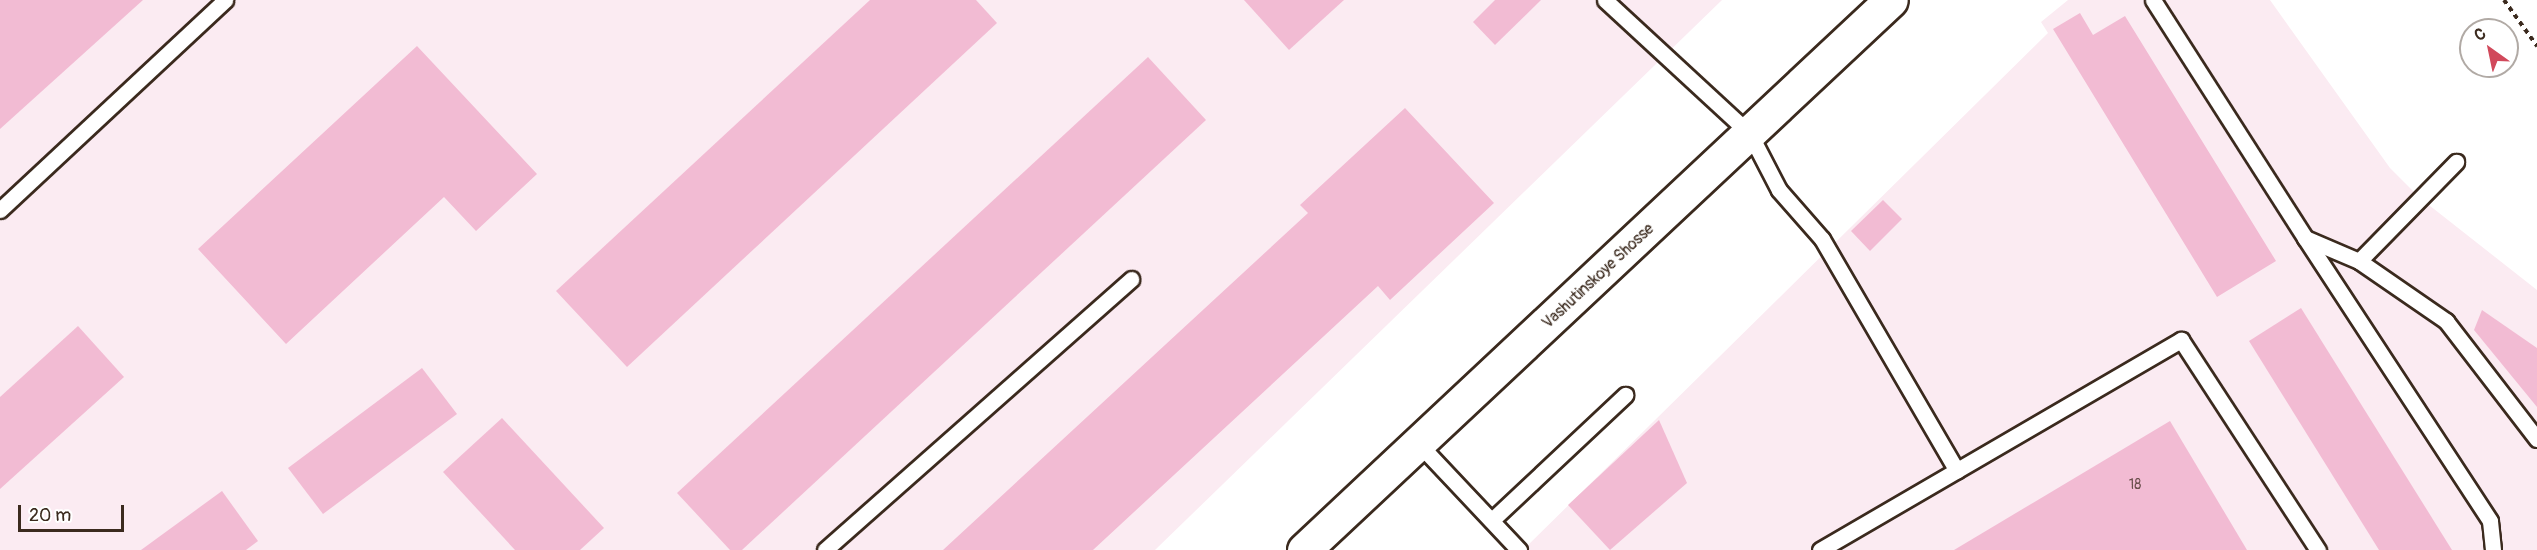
<!DOCTYPE html>
<html>
<head>
<meta charset="utf-8">
<style>
  body { margin:0 }
  #map { position:relative; width:2537px; height:550px; overflow:hidden; background:#fff; font-family:Pangolin,sans-serif }
  div>[style] { position:absolute }
  .built>* { inset:0; background:#fbebf2 }
  .building>* { inset:0; background:#f2bbd3 }
  .path>* { height:4px; margin-top:-2px; transform-origin:0; background:repeating-linear-gradient(90deg,#3b2a1e 0 4.5px,transparent 0 9px) }
  .roads { filter:drop-shadow(2px 0 #3b2a1e) drop-shadow(-2px 0 #3b2a1e) drop-shadow(0 2px #3b2a1e) drop-shadow(0 -2px #3b2a1e) }
  .lane>* { height:15px; margin:-7.5px; padding:0 7.5px; transform-origin:7.5px; border-radius:7.5px; background:#fff }
  .secondary>* { height:33px; margin:-16.5px; padding:0 16.5px; transform-origin:16.5px; border-radius:16.5px; background:#fff }
  span { translate:-50% -50%; white-space:nowrap; text-align:center; line-height:1.15; -webkit-text-stroke:4.5px #fff; paint-order:stroke }
  .number-label { font-size:14px; color:#694e4b }
  .number-label span { -webkit-text-stroke-width:0 }
  .street-label { font-size:16px; color:#3b2a1e }
  .north { position:absolute; left:2459px; top:18px; width:60px; height:60px; box-sizing:border-box; background:#fff; border:2px solid #b1aaa5; border-radius:50%; rotate:327deg; font-size:16px; font-weight:700; line-height:24px; text-align:center; color:#3b2a1e }
  .north::after { content:''; display:block; margin:auto; width:21px; height:27px; background:#d1495b; clip-path:polygon(50% 0,100% 100%,50% 72%,0 100%) }
  .scale { position:absolute; left:18px; top:505px; width:106px; height:27px; box-sizing:border-box; border:3px solid #3b2a1e; border-top:0; padding-left:8px; font-size:18px; line-height:21px; white-space:nowrap; color:#3b2a1e; -webkit-text-stroke:4px #fff; paint-order:stroke }
</style>
</head>
<body>
<div id="map">
  <div class="built">
    <div style="clip-path:polygon(0 0,1722px 0,1155px 550px,0 550px)"></div>
    <div style="clip-path:polygon(2068px 0,2270px 0,2390px 168px,2420px 198px,2537px 290px,2537px 550px,1523px 550px,2048px 33px,2041px 22px)"></div>
  </div>
  <div class="building">
    <div style="clip-path:polygon(0 0,143px 0,0 129px)"></div>
    <div style="clip-path:polygon(870px 0,976px 0,997px 23px,627px 367px,556px 291px)"></div>
    <div style="clip-path:polygon(1244px 0,1344px 0,1289px 50px)"></div>
    <div style="clip-path:polygon(1495px 0,1541px 0,1495px 45px,1473px 22px)"></div>
    <div style="clip-path:polygon(2080px 13px,2093px 35px,2125px 16px,2276px 261px,2217px 297px,2053px 29px)"></div>
    <div style="clip-path:polygon(417px 46px,537px 174px,476px 231px,444px 197px,286px 344px,198px 249px)"></div>
    <div style="clip-path:polygon(1148px 57px,1206px 120px,742px 550px,730px 550px,677px 493px)"></div>
    <div style="clip-path:polygon(1405px 108px,1494px 203px,1390px 300px,1378px 286px,1093px 550px,943px 550px,1308px 213px,1300px 205px)"></div>
    <div style="clip-path:polygon(1883px 200px,1902px 219px,1870px 251px,1851px 231px)"></div>
    <div style="clip-path:polygon(2301px 308px,2452px 550px,2379px 550px,2249px 341px)"></div>
    <div style="clip-path:polygon(2482px 310px,2537px 348px,2537px 407px,2474px 330px)"></div>
    <div style="clip-path:polygon(78px 326px,124px 377px,0 489px,0 397px)"></div>
    <div style="clip-path:polygon(422px 368px,457px 414px,323px 514px,288px 468px)"></div>
    <div style="clip-path:polygon(502px 418px,604px 528px,580px 550px,515px 550px,443px 472px)"></div>
    <div style="clip-path:polygon(1659px 420px,1687px 483px,1610px 550px,1568px 505px)"></div>
    <div style="clip-path:polygon(2170px 421px,2247px 550px,1954px 550px)"></div>
    <div style="clip-path:polygon(222px 491px,258px 541px,246px 550px,141px 550px)"></div>
  </div>
  <div class="path">
    <div style="left:2504px;top:0;width:57px;rotate:54.3deg"></div>
  </div>
  <div class="roads">
    <div class="lane">
      <div style="left:1605px;top:0;width:197px;rotate:42.7deg"></div>
      <div style="left:1750px;top:134px;width:63px;rotate:62.6deg"></div>
      <div style="left:1779px;top:190px;width:65px;rotate:48.7deg"></div>
      <div style="left:1822px;top:239px;width:268px;rotate:59.8deg"></div>
      <div style="left:2153px;top:0;width:282px;rotate:57.4deg"></div>
      <div style="left:2305px;top:238px;width:59px;rotate:23.1deg"></div>
      <div style="left:2359px;top:261px;width:106px;rotate:34.6deg"></div>
      <div style="left:2446px;top:321px;width:149px;rotate:52.4deg"></div>
      <div style="left:0;top:210px;width:308px;rotate:-43deg"></div>
      <div style="left:2305px;top:238px;width:338px;rotate:56.8deg"></div>
      <div style="left:2490px;top:521px;width:29px;rotate:84deg"></div>
      <div style="left:2359px;top:261px;width:139px;rotate:-45.6deg"></div>
      <div style="left:1419px;top:444px;width:146px;rotate:46.7deg"></div>
      <div style="left:1492px;top:520px;width:183px;rotate:-43.2deg"></div>
      <div style="left:825px;top:550px;width:409px;rotate:-41.5deg"></div>
      <div style="left:1820px;top:550px;width:418px;rotate:-30.2deg"></div>
      <div style="left:2181px;top:340px;width:251px;rotate:56.9deg"></div>
    </div>
    <div class="secondary">
      <div style="left:1304px;top:550px;width:804px;rotate:-43.14deg"></div>
    </div>
  </div>
  <div class="number-label">
    <span style="left:2135px;top:485px">18</span>
  </div>
  <div class="street-label">
    <span style="left:1598px;top:276px;rotate:-43deg">Vashutinskoye Shosse</span>
  </div>
  <div class="north">С</div>
  <div class="scale">20 m</div>
</div>
</body>
</html>
